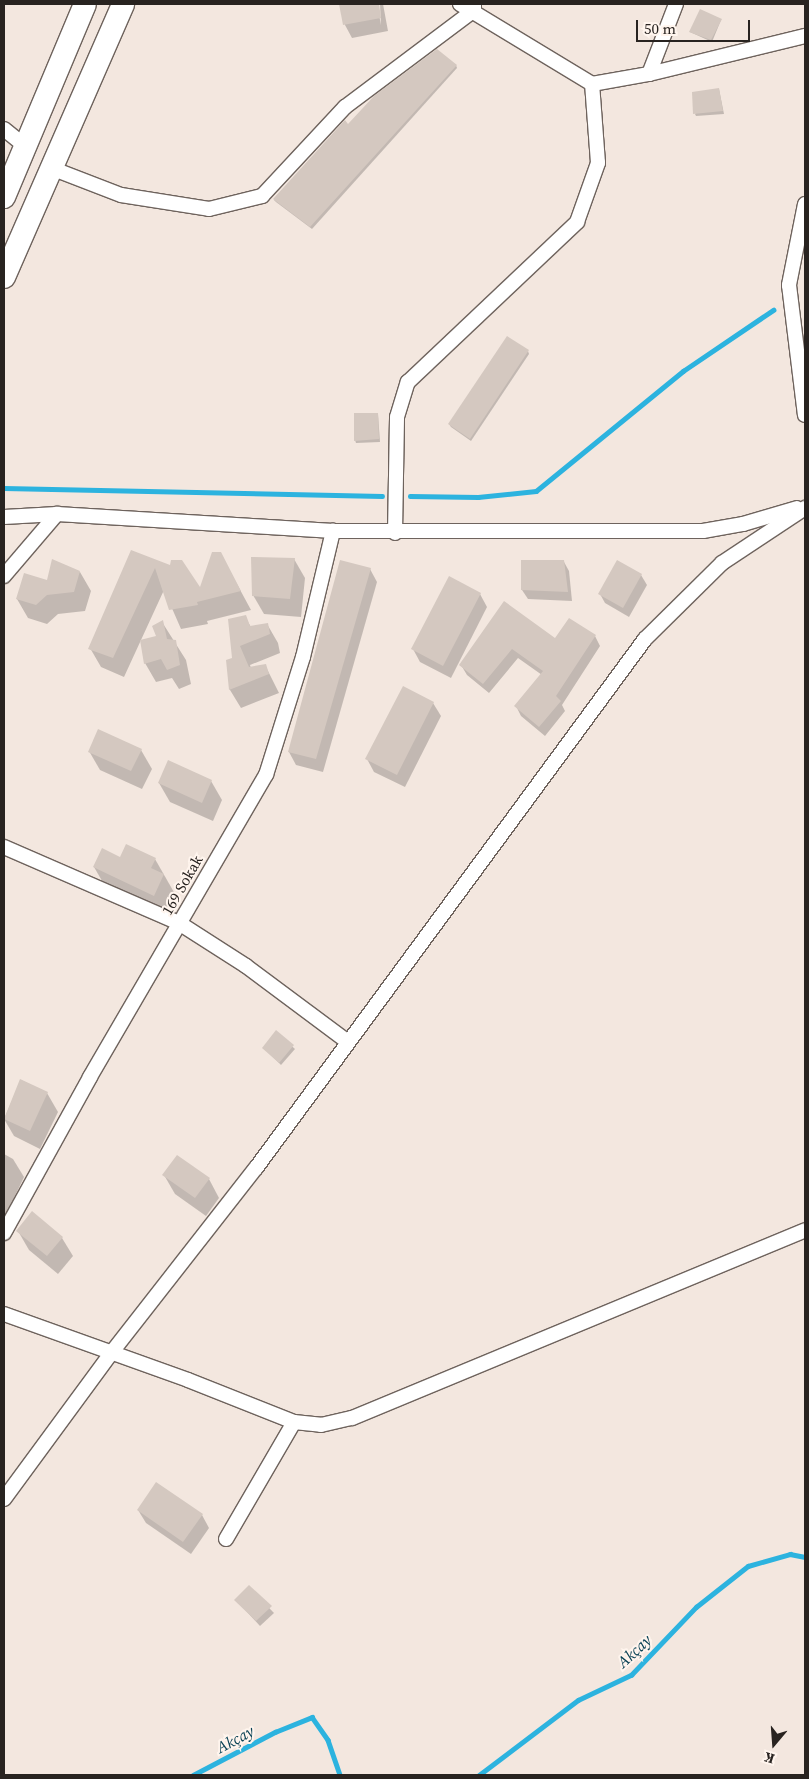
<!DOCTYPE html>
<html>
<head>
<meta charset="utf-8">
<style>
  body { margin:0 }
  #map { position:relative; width:809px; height:1779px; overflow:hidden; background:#f3e7df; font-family:"Source Serif 4",serif }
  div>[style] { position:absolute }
  .shadow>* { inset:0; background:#0003 }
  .stream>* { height:4.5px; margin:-2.25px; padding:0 2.25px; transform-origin:2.25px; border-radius:2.25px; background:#2cb3df }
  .building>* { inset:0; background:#d4c8c0 }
  .roads { filter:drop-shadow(1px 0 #6e635d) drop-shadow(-1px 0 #6e635d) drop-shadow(0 1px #6e635d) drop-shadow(0 -1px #6e635d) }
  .minor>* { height:14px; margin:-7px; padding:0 7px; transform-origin:7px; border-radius:7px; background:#fff }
  .trunk>* { height:22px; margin:-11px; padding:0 11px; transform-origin:11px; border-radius:11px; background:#fff }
  span { translate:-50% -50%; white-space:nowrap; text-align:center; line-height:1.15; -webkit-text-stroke:4px #fff5ee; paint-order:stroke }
  .street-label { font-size:15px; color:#282320 }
  .water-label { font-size:16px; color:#0a4255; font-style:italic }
  .frame { position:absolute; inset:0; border:5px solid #282320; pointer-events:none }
  .north { position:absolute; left:749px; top:1719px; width:50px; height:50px; -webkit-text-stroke:4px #fff5ee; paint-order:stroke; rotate:198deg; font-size:14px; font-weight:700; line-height:20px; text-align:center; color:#282320 }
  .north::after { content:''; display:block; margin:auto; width:18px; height:22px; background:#282320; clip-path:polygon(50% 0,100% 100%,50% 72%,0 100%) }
  .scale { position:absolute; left:636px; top:20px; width:114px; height:22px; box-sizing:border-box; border:2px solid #282320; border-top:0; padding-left:6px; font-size:15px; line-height:18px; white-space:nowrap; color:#282320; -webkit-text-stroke:4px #fff5ee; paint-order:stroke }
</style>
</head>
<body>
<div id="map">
  <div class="shadow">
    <div style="clip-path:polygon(341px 4px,377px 4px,381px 25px,380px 4px,383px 4px,388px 31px,352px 38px,345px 25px)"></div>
    <div style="clip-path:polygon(721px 20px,712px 42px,690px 32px)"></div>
    <div style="clip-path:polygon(456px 65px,457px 68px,312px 229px,276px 202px,274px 200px)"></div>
    <div style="clip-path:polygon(719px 89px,724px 114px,696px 116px,695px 114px)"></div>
    <div style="clip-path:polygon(528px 351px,529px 354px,471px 441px,451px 427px,449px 424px)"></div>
    <div style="clip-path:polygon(378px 414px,380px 442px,356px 443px,355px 440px)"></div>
    <div style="clip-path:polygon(132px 551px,201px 590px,231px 573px,251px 610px,207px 621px,208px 624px,181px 629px,164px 590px,124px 677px,101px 667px,90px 648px)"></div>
    <div style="clip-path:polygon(294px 559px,305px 578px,301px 617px,264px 614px,253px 595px)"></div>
    <div style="clip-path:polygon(564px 562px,569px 571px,572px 601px,528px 599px,522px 590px)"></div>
    <div style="clip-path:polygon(370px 569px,377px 582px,323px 772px,296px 765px,289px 752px)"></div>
    <div style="clip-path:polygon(80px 572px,91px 591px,85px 611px,58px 614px,47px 624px,28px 618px,17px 599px,48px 581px)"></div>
    <div style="clip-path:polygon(641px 575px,647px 585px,629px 617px,605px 603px,600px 594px)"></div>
    <div style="clip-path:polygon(480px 594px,487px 607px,451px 678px,420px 662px,413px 649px)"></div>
    <div style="clip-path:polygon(505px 603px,556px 640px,595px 636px,600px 646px,562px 705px,565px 711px,545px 736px,521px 716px,516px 706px,542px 675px,518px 658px,489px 693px,467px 675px,461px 665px)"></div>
    <div style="clip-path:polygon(245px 617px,251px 627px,267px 624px,278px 643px,280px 653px,250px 665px,251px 668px,265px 665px,279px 693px,241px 708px,230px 690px,227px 661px,234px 659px)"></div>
    <div style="clip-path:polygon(162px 622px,186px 660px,191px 684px,179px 689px,172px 678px,156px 682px,145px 663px)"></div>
    <div style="clip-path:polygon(433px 703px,441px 716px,405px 787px,374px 772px,367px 759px)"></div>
    <div style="clip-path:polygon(141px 750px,152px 769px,142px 789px,100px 770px,89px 751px)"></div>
    <div style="clip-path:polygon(211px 781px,222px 800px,213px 821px,170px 802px,159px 783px)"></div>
    <div style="clip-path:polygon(120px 859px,155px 859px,179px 901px,169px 921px,109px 893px,94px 867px)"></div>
    <div style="clip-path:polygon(276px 1032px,295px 1049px,281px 1065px,264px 1048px)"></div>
    <div style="clip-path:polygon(21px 1080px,47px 1093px,58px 1112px,40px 1149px,14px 1136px,4px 1119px)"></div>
    <div style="clip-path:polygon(4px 1154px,13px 1159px,24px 1177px,6px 1215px,4px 1213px)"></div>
    <div style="clip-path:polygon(164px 1175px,209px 1179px,219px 1198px,206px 1216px,175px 1194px)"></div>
    <div style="clip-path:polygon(18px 1231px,62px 1238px,73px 1256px,58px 1274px,29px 1250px)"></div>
    <div style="clip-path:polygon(138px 1510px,202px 1515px,209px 1528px,191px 1554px,146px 1523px)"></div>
    <div style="clip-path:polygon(249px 1587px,274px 1613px,260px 1626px,236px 1600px)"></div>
  </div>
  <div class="stream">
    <div style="left:4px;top:488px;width:378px;rotate:1.2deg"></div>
    <div style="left:410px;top:496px;width:68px;rotate:0.8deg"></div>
    <div style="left:478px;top:497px;width:58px;rotate:-5.9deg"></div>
    <div style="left:536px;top:491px;width:190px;rotate:-39.2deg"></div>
    <div style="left:683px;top:371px;width:109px;rotate:-34.1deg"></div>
    <div style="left:193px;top:1775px;width:93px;rotate:-27.7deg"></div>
    <div style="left:275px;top:1732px;width:40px;rotate:-22deg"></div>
    <div style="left:312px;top:1717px;width:28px;rotate:55deg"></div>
    <div style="left:328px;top:1740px;width:37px;rotate:71deg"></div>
    <div style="left:479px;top:1775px;width:124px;rotate:-37.1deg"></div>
    <div style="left:578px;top:1700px;width:59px;rotate:-25.3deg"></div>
    <div style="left:631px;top:1675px;width:94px;rotate:-46.3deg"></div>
    <div style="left:696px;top:1607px;width:66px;rotate:-38.3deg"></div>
    <div style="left:748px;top:1566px;width:44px;rotate:-15.9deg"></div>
    <div style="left:790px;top:1554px;width:15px;rotate:11deg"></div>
  </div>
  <div class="building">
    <div style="clip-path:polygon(339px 4px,379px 4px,381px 18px,343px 25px)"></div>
    <div style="clip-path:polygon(700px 9px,722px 19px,711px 40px,689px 32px)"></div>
    <div style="clip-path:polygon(437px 49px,457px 65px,310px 227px,273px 199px,345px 120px,348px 124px,374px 96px)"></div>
    <div style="clip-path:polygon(719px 88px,723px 111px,693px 114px,692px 92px)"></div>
    <div style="clip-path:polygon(507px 336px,529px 350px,470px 439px,448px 424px)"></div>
    <div style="clip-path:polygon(354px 413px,378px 413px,379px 439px,354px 441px)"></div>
    <div style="clip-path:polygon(131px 550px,170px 565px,171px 560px,182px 560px,200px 587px,212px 552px,221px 552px,241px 591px,197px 602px,198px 605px,169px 610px,155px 568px,113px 658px,88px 649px)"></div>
    <div style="clip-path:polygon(251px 557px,295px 558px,290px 599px,252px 596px)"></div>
    <div style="clip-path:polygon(52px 559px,80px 571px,74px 592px,47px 595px,36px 605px,16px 599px,24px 573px,47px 580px)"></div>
    <div style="clip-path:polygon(340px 560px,371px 568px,316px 759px,288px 752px)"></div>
    <div style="clip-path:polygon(521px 560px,564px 560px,568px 592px,521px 590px)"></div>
    <div style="clip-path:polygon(617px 560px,642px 574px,623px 608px,598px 594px)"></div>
    <div style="clip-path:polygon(449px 576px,481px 593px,443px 666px,411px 649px)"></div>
    <div style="clip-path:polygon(504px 601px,555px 638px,569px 618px,596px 635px,556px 696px,561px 701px,539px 727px,514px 706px,543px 671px,512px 649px,483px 684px,459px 665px)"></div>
    <div style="clip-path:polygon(246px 615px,250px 626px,268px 623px,270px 634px,240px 646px,249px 667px,266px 664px,269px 674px,229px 690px,226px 660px,232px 658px,228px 619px)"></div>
    <div style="clip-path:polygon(163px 620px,167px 639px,176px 640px,180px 665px,167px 670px,161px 659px,144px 664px,140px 640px,156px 636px,152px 626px)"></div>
    <div style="clip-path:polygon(403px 686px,434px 702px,397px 775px,365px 759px)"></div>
    <div style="clip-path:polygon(98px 729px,142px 749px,131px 771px,88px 752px)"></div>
    <div style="clip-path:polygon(168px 760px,212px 780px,202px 803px,158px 783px)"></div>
    <div style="clip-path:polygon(126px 844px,156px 858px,151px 868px,164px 874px,154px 896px,93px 867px,102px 848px,120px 857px)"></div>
    <div style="clip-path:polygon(276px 1030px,294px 1045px,279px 1063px,262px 1048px)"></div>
    <div style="clip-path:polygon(20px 1079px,48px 1092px,30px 1131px,4px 1119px)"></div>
    <div style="clip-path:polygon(177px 1155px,210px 1178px,195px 1198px,162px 1175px)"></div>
    <div style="clip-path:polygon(32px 1211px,63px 1237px,47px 1256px,16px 1231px)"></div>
    <div style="clip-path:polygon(156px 1482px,203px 1514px,183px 1542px,137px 1510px)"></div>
    <div style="clip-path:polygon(249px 1585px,272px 1606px,256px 1621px,234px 1600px)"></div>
  </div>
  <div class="roads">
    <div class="minor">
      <div style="left:460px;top:4px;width:154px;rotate:31.2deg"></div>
      <div style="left:592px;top:84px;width:58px;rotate:-10deg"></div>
      <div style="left:649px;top:74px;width:161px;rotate:-13.7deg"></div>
      <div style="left:649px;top:74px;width:75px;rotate:-68.9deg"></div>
      <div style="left:4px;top:129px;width:27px;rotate:39deg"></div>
      <div style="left:51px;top:168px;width:75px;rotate:21.1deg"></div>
      <div style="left:121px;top:195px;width:89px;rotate:9deg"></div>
      <div style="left:209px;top:209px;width:55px;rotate:-13.8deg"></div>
      <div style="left:262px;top:196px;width:122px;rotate:-47deg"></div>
      <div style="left:345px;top:107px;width:161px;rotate:-36.9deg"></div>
      <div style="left:474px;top:10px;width:6px;rotate:-90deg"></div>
      <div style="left:805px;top:204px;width:83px;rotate:101.2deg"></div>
      <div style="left:789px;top:285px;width:131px;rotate:83deg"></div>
      <div style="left:4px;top:517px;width:53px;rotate:-3.2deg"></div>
      <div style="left:57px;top:514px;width:277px;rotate:3.5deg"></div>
      <div style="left:333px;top:531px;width:370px"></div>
      <div style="left:703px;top:531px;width:41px;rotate:-9.9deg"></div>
      <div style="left:743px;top:524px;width:56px;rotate:-16.5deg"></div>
      <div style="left:395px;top:533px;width:116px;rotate:-89deg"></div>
      <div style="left:397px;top:417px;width:37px;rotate:-73deg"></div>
      <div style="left:408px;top:382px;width:233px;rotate:-43.4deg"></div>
      <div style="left:577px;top:222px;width:63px;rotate:-70.4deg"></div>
      <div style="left:598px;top:163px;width:79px;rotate:-94.3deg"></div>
      <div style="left:4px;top:576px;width:82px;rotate:-49.5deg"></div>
      <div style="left:4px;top:847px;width:191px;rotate:23.5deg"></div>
      <div style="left:179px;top:923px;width:80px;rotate:32.7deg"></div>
      <div style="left:246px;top:966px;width:127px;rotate:36.7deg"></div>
      <div style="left:4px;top:1233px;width:178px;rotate:-61.1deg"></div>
      <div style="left:90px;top:1077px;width:350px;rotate:-59.8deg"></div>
      <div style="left:266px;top:775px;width:124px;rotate:-72.6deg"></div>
      <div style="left:303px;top:657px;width:130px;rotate:-76.6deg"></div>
      <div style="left:4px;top:1314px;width:195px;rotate:19.7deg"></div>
      <div style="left:188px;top:1380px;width:114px;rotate:21.6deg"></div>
      <div style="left:294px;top:1422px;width:27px;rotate:6deg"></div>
      <div style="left:321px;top:1425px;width:32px;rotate:-13deg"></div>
      <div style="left:352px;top:1418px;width:490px;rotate:-22.5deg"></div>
      <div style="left:4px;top:1499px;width:182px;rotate:-53.7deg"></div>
      <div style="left:112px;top:1352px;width:234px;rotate:-52deg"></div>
      <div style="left:256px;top:1168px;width:657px;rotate:-53.67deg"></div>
      <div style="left:645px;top:639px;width:108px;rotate:-44.6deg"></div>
      <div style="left:722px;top:563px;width:100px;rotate:-33.5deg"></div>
      <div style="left:226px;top:1539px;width:135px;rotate:-59.8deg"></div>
    </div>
    <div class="trunk">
      <div style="left:4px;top:197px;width:209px;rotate:-67.2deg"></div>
      <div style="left:4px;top:277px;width:298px;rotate:-66.4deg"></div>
    </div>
  </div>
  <div class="street-label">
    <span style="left:182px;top:885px;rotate:-60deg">169 Sokak</span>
  </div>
  <div class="water-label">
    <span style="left:634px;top:1651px;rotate:-43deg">Akçay</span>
    <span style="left:235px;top:1739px;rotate:-28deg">Akçay</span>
  </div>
  <div class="frame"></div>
  <div class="north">K</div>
  <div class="scale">50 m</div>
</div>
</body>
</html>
